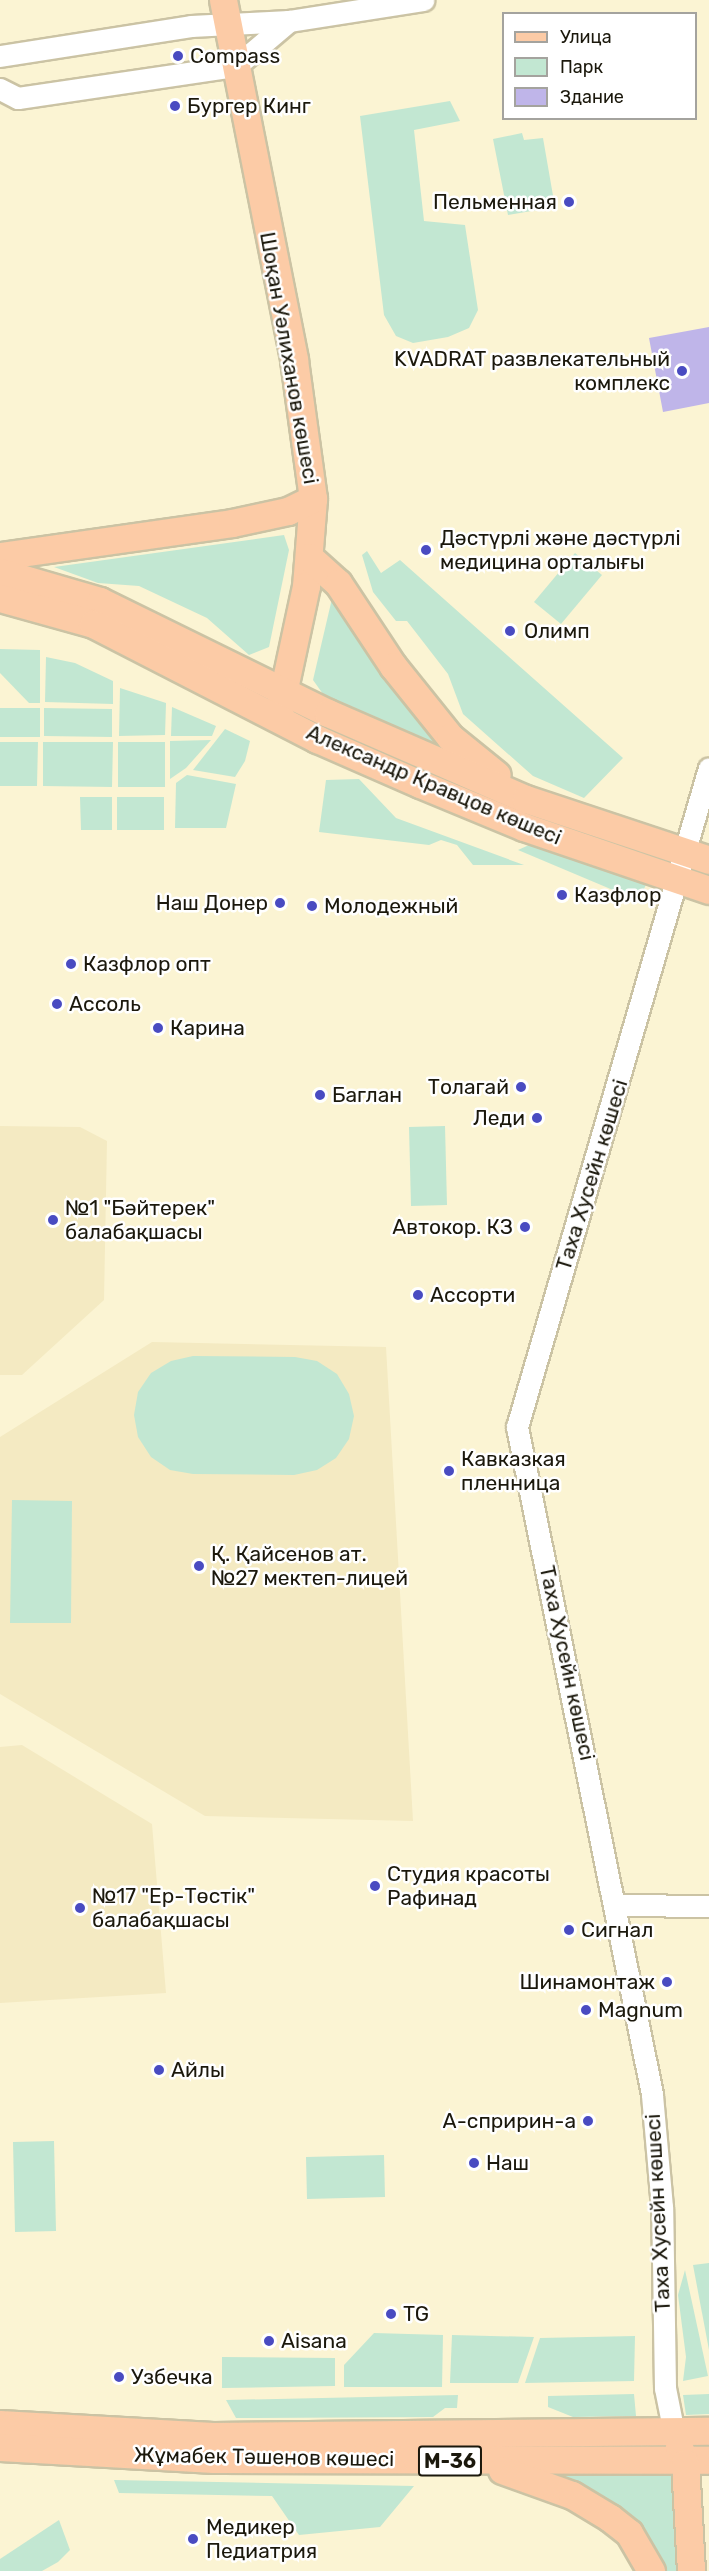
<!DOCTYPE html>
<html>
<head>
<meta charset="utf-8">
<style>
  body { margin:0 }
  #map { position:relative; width:709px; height:2571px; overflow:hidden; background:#fbf4d3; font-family:Rubik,sans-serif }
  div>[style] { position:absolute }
  .built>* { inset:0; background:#f4eac2 }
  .green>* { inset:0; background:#c2e7d2 }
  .building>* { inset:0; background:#bfb5e9 }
  .roads { filter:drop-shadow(2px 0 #cbc3a4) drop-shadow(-2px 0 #cbc3a4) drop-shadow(0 2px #cbc3a4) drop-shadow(0 -2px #cbc3a4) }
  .minor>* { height:21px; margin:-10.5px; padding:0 10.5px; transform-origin:10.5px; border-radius:10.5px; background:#fff }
  .major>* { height:27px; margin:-13.5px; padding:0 13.5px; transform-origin:13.5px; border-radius:13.5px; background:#fccba6 }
  .dots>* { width:16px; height:16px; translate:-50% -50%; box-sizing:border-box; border:3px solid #fff; border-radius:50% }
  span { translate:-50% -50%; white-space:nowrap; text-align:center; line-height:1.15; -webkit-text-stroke:5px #fff; paint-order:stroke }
  .shield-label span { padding:2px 4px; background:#fff; border:2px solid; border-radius:4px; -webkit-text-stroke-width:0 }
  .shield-label { font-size:20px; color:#1b180c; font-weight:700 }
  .poi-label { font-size:21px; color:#1b180c }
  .left { translate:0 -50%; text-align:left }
  .right { translate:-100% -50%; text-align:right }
  .street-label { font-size:21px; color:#1b180c }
  .legend { position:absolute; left:502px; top:12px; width:195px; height:108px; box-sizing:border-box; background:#fff; border:2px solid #a4a39e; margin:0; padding:8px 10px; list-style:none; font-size:18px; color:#1b180c }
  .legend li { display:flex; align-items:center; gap:12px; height:30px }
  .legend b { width:30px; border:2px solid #a4a39e }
</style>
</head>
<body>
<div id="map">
  <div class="built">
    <div style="clip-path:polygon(0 1126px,80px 1127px,107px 1141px,104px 1300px,22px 1375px,0 1375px)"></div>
    <div style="clip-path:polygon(152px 1342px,386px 1347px,413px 1821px,205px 1816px,0 1694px,0 1437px)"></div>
    <div style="clip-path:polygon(22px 1745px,152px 1824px,166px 1993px,0 2003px,0 1747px)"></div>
  </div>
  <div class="green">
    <div style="clip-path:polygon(450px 101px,460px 121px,414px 130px,424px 221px,465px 225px,478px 310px,469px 328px,448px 337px,413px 343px,396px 336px,384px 315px,360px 116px)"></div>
    <div style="clip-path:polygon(522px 133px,524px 140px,543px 138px,555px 207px,508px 215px,493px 139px)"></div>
    <div style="clip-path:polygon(284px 535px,289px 550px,269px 647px,249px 655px,207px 618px,139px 586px,98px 583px,54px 567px)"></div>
    <div style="clip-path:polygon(367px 551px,381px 573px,400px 560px,623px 758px,584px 798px,533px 776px,463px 714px,448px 674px,407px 621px,396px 621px,373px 592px,362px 555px)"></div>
    <div style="clip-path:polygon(575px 553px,602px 575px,561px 624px,534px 602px)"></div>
    <div style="clip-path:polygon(334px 590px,366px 653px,440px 747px,323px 694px,313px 680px)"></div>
    <div style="clip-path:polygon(0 649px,40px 650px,40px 703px,29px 703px,0 673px)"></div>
    <div style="clip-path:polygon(46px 657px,75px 663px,113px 681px,113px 704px,45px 702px)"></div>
    <div style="clip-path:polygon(120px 688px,166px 703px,165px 735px,119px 736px)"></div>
    <div style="clip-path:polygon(172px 707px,216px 726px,212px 736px,171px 736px)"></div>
    <div style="clip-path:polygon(0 708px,40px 708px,40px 737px,0 737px)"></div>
    <div style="clip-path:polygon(44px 708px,112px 709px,112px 737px,44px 736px)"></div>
    <div style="clip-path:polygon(225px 729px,250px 741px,245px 761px,235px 777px,193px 770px)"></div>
    <div style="clip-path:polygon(211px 740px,186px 768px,170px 779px,170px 741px)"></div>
    <div style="clip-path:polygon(0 742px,38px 742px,37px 786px,0 786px)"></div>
    <div style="clip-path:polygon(43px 742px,113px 742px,112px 787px,43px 786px)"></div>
    <div style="clip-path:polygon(118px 742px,165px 742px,165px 787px,118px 787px)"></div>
    <div style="clip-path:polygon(187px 775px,236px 784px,226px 828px,175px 828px,176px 783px)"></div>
    <div style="clip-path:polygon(359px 779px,396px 818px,524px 865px,473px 865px,457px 845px,441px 840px,429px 845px,319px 832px,326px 780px)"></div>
    <div style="clip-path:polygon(80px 797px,112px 797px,112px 830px,81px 830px)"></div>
    <div style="clip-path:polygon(117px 797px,164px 797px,164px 830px,117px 830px)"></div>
    <div style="clip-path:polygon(529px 845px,647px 882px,639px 901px,518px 850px)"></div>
    <div style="clip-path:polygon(445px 1126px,447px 1205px,411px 1206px,409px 1127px)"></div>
    <div style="clip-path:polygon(193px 1356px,295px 1357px,317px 1361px,337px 1374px,349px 1394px,354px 1416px,349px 1439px,336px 1458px,317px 1470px,294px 1475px,193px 1474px,170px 1470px,151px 1457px,138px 1437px,134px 1415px,138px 1392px,151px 1373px,171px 1361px)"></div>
    <div style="clip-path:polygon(12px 1500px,72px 1501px,71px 1623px,10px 1623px)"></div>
    <div style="clip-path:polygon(54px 2141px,56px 2231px,15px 2232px,13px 2142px)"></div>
    <div style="clip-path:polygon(384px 2155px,385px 2197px,307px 2199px,306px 2157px)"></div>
    <div style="clip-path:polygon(709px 2263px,709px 2350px,693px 2265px)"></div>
    <div style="clip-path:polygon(685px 2270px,708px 2376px,683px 2381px,686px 2357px,678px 2295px)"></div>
    <div style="clip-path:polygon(374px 2333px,443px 2335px,442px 2387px,344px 2387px,344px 2365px)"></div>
    <div style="clip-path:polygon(452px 2335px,534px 2337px,518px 2383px,450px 2383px)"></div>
    <div style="clip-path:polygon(635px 2336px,634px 2381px,525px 2383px,540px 2338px)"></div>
    <div style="clip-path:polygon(222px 2357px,335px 2358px,335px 2386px,222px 2388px)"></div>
    <div style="clip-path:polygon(634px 2394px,636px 2416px,573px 2417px,548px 2407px,548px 2396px)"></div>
    <div style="clip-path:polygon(709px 2394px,709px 2414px,686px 2415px,683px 2395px)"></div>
    <div style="clip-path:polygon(458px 2395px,457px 2408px,445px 2408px,433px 2417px,236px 2418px,226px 2400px)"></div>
    <div style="clip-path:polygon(545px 2471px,676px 2472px,681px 2571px,665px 2571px,658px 2555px,618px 2508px,583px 2485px)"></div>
    <div style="clip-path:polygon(114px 2480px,414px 2486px,380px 2527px,299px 2535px,272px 2496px,119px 2493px)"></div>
    <div style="clip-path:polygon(59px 2520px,70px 2550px,58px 2562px,42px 2571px,0 2571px,0 2559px)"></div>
  </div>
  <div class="building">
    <div style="clip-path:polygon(709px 327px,709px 403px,663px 412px,649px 338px)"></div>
  </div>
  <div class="roads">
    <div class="minor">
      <div style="left:0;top:56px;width:193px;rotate:-8.9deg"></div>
      <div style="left:191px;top:26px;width:98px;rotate:-2.9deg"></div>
      <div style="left:289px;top:21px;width:136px;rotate:-8.9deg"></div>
      <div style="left:0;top:89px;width:20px;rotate:27deg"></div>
      <div style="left:18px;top:98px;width:220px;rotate:-8.4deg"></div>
      <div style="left:236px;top:66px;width:70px;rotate:-40.3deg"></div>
      <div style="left:617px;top:1905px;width:92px;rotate:0.6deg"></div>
      <div style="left:674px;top:2433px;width:46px;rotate:-101.3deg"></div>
      <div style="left:665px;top:2388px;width:181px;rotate:-90.9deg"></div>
      <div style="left:662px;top:2207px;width:113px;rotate:-95.1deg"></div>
      <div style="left:652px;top:2094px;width:681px;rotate:-101.44deg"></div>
      <div style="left:517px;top:1427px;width:686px;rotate:-73.76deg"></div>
    </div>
    <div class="major">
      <div style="left:223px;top:0;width:367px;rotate:78.8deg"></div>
      <div style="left:294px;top:360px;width:140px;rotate:82.2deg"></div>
      <div style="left:313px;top:499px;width:87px;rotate:94.6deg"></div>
      <div style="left:306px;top:586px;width:124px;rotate:102.1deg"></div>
      <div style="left:0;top:556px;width:234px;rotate:-8.1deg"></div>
      <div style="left:232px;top:523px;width:57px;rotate:-12.1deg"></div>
      <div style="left:288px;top:511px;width:28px;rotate:-26deg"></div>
      <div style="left:309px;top:557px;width:39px;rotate:42deg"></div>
      <div style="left:338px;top:583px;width:100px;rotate:56.5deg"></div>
      <div style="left:393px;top:666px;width:91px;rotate:51.2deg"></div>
      <div style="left:450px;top:737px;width:60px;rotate:39deg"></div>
      <div style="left:0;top:572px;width:104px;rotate:16.2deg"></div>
      <div style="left:100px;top:601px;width:254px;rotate:26.2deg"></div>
      <div style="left:328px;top:713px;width:216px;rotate:23.5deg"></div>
      <div style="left:526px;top:799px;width:193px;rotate:18.4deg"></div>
      <div style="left:0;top:598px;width:97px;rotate:15.6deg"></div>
      <div style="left:93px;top:624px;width:252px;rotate:27.2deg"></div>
      <div style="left:317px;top:739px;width:112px;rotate:23.6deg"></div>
      <div style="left:420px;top:784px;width:113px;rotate:22.5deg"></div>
      <div style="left:524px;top:827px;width:195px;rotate:18.8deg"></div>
      <div style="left:0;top:2424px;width:213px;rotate:3.2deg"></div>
      <div style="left:213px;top:2436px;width:496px;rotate:-0.6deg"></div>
      <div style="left:0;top:2447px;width:214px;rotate:3.2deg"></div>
      <div style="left:214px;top:2459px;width:495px;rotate:0.1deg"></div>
      <div style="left:679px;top:2447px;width:17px;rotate:69deg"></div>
      <div style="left:685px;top:2463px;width:108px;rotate:86.8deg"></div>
      <div style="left:502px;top:2470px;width:74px;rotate:19.7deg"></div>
      <div style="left:572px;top:2495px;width:44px;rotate:31.2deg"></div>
      <div style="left:610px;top:2518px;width:24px;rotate:38deg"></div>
      <div style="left:629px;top:2533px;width:44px;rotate:59.9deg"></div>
    </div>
  </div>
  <div class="dots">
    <div style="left:178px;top:56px;background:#494bc1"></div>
    <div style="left:175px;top:106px;background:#494bc1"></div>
    <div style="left:569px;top:202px;background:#494bc1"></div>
    <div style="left:682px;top:371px;background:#494bc1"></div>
    <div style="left:426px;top:550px;background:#494bc1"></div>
    <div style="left:510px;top:631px;background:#494bc1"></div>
    <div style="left:562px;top:895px;background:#494bc1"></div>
    <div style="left:280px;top:903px;background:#494bc1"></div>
    <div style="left:312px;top:906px;background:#494bc1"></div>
    <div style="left:71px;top:964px;background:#494bc1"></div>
    <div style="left:57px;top:1004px;background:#494bc1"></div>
    <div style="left:158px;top:1028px;background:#494bc1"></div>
    <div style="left:521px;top:1087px;background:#494bc1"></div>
    <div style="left:320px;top:1095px;background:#494bc1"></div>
    <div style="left:537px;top:1118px;background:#494bc1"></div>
    <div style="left:53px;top:1220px;background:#494bc1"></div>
    <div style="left:525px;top:1227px;background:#494bc1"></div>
    <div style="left:418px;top:1295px;background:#494bc1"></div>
    <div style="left:449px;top:1471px;background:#494bc1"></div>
    <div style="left:199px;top:1566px;background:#494bc1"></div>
    <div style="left:375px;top:1886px;background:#494bc1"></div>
    <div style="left:80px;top:1908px;background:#494bc1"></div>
    <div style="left:569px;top:1930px;background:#494bc1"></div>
    <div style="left:667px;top:1982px;background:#494bc1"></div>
    <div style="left:586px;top:2010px;background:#494bc1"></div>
    <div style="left:159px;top:2070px;background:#494bc1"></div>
    <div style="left:588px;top:2121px;background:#494bc1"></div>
    <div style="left:474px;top:2163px;background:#494bc1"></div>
    <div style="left:391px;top:2314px;background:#494bc1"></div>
    <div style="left:269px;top:2341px;background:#494bc1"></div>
    <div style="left:119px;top:2377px;background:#494bc1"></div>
    <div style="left:193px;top:2539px;background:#494bc1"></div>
  </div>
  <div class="shield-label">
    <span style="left:450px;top:2461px">M-36</span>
  </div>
  <div class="poi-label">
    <span class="left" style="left:190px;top:56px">Compass</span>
    <span class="left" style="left:187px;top:106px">Бургер Кинг</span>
    <span class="right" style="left:557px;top:202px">Пельменная</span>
    <span class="right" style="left:670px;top:371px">KVADRAT развлекательный<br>комплекс</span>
    <span class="left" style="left:440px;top:550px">Дәстүрлі және дәстүрлі<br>медицина орталығы</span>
    <span class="left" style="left:524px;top:631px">Олимп</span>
    <span class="left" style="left:574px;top:895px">Казфлор</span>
    <span class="right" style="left:268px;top:903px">Наш Донер</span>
    <span class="left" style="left:324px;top:906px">Молодежный</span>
    <span class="left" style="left:83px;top:964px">Казфлор опт</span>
    <span class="left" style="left:69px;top:1004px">Ассоль</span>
    <span class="left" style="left:170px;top:1028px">Карина</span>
    <span class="right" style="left:509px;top:1087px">Толагай</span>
    <span class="left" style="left:332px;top:1095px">Баглан</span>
    <span class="right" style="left:525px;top:1118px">Леди</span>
    <span class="left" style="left:65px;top:1220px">№1 "Бәйтерек"<br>балабақшасы</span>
    <span class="right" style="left:513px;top:1227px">Автокор. КЗ</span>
    <span class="left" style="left:430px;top:1295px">Ассорти</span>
    <span class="left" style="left:461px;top:1471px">Кавказкая<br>пленница</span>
    <span class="left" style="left:211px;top:1566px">Қ. Қайсенов ат.<br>№27 мектеп-лицей</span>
    <span class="left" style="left:387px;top:1886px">Студия красоты<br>Рафинад</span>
    <span class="left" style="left:92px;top:1908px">№17 "Ер-Төстік"<br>балабақшасы</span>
    <span class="left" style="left:581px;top:1930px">Сигнал</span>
    <span class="right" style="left:655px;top:1982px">Шинамонтаж</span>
    <span class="left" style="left:598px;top:2010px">Magnum</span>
    <span class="left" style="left:171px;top:2070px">Айлы</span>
    <span class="right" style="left:576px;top:2121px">А-спририн-а</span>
    <span class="left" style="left:486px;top:2163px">Наш</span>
    <span class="left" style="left:403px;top:2314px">TG</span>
    <span class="left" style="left:281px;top:2341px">Aisana</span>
    <span class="left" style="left:131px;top:2377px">Узбечка</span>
    <span class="left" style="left:206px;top:2539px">Медикер<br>Педиатрия</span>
  </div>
  <div class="street-label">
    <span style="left:289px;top:358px;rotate:80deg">Шоқан Уәлиханов көшесі</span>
    <span style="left:434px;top:785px;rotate:23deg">Александр Кравцов көшесі</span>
    <span style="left:592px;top:1175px;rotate:-73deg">Таха Хусейн көшесі</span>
    <span style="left:567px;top:1663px;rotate:78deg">Таха Хусейн көшесі</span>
    <span style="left:658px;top:2213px;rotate:-93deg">Таха Хусейн көшесі</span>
    <span style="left:264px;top:2457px;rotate:1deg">Жұмабек Тәшенов көшесі</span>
  </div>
  <ul class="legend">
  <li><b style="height:8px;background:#fccba6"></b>Улица</li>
  <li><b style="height:16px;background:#c2e7d2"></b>Парк</li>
  <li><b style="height:16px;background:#bfb5e9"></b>Здание</li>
  </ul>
</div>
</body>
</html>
